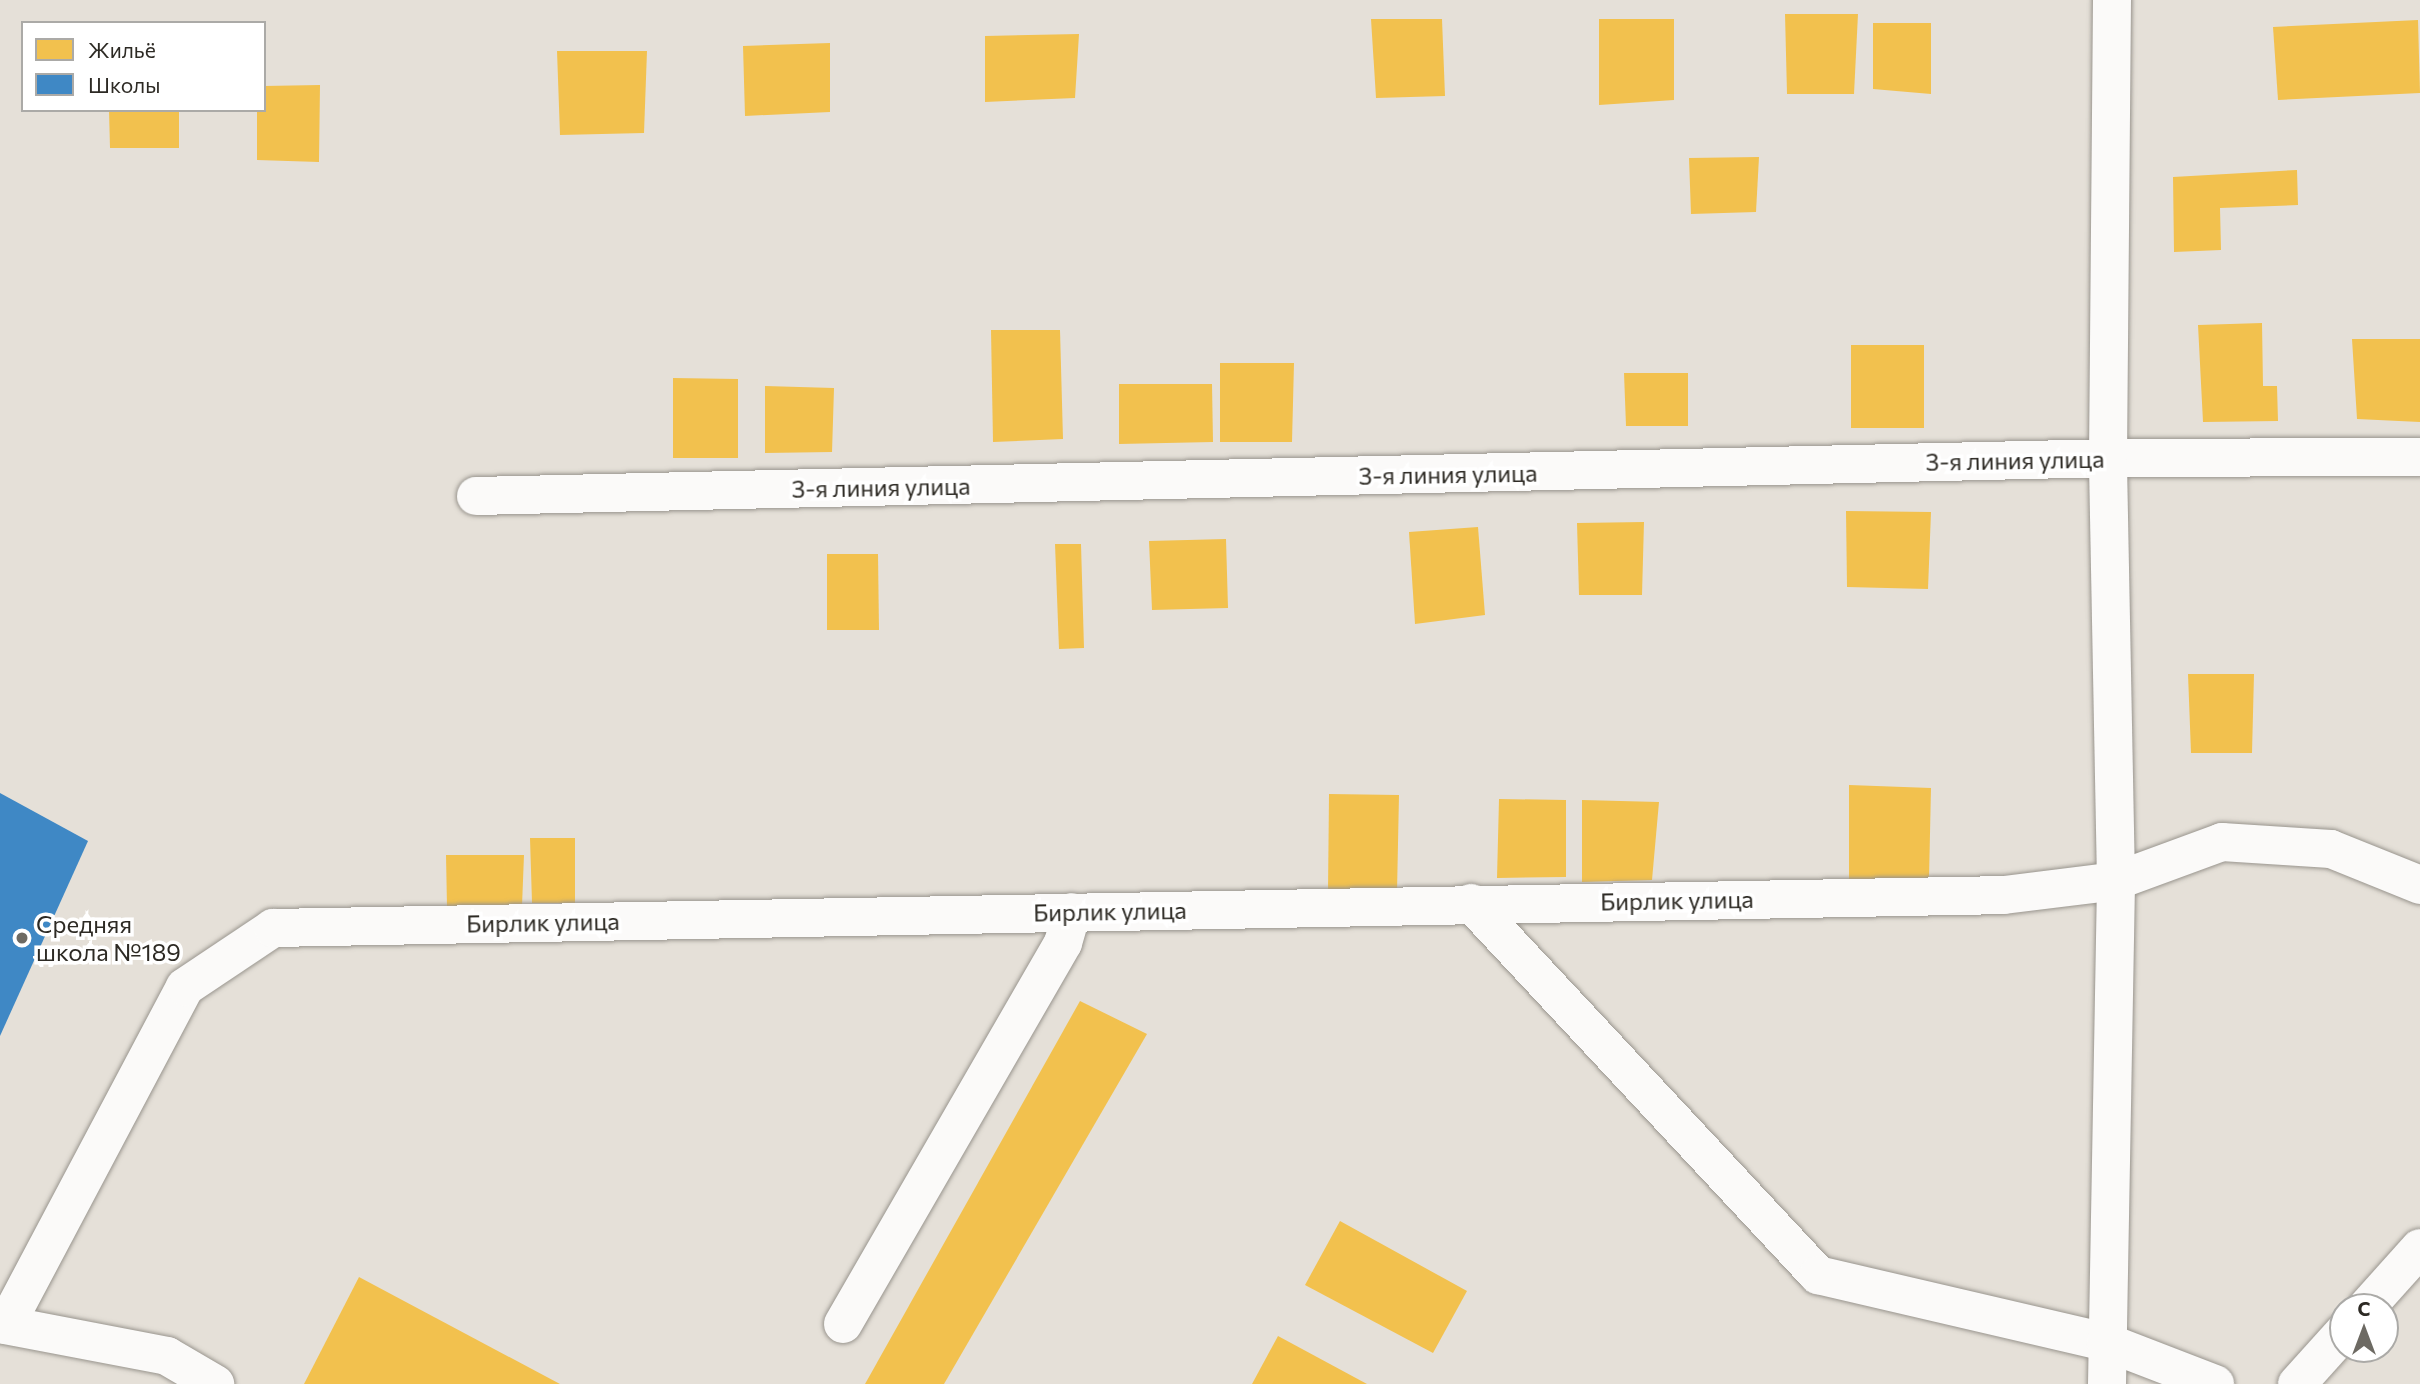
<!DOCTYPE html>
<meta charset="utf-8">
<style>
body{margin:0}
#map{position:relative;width:2420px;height:1384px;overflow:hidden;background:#e5e0d8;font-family:Commissioner,sans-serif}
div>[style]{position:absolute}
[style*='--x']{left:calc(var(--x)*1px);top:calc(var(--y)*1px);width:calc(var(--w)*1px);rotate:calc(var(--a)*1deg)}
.homes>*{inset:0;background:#f2c14e}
.schools>*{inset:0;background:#3f88c5}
.roads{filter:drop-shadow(0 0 2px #99958e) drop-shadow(0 0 2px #99958e)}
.minor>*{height:38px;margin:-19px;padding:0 19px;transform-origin:19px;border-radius:19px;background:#fbfaf9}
.dots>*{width:19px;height:19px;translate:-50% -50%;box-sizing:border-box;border:4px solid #fff;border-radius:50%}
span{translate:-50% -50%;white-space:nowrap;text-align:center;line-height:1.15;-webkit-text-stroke:7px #fff;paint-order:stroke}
.street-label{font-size:24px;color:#2d2a24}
.poi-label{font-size:24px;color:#2d2a24}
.left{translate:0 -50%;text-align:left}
.legend{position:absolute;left:21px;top:21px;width:245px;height:91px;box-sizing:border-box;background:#fff;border:2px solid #abaaa7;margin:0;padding:9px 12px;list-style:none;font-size:21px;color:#2d2a24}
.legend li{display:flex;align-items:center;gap:14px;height:35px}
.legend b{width:35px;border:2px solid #abaaa7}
.north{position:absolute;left:2329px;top:1293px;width:70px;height:70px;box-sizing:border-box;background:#fff;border:2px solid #abaaa7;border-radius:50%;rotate:0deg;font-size:19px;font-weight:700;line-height:28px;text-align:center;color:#2d2a24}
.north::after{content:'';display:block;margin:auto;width:24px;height:32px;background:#6d6a63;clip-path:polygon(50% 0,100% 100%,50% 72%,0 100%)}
</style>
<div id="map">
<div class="homes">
<i style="clip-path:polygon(1785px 14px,1858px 14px,1854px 94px,1787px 94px)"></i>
<i style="clip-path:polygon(1371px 19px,1442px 19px,1445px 96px,1376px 98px)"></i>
<i style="clip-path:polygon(1599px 19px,1674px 19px,1674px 100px,1599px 105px)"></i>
<i style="clip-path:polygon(2418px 20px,2420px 93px,2278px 100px,2273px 27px)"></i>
<i style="clip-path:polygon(1873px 23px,1931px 23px,1931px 94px,1873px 89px)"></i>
<i style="clip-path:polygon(1079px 34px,1075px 98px,985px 102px,985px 36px)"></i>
<i style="clip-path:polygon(830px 43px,830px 112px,745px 116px,743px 46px)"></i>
<i style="clip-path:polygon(557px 51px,647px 51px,644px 133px,560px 135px)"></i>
<i style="clip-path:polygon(320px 85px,319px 162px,257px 160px,257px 110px,264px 110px,264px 86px)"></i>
<i style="clip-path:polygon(109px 110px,179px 110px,179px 148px,110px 148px)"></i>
<i style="clip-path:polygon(1759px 157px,1756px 212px,1691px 214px,1689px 158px)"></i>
<i style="clip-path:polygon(2297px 170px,2298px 205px,2220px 208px,2221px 250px,2174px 252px,2173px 177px)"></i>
<i style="clip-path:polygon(2262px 323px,2263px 386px,2277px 386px,2278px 421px,2203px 422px,2198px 325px)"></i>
<i style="clip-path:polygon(991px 330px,1060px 330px,1063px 439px,993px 442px)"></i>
<i style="clip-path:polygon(2352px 339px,2420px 339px,2420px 422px,2357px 419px)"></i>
<i style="clip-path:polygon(1851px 345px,1924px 345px,1924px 428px,1851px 428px)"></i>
<i style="clip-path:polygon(1220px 363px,1294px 363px,1292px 442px,1220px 442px)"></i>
<i style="clip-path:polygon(1624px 373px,1688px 373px,1688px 426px,1626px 426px)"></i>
<i style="clip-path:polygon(673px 378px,738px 379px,738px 458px,673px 458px)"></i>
<i style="clip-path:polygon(1119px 384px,1212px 384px,1213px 442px,1119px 444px)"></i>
<i style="clip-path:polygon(765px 386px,834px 388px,832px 452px,765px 453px)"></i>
<i style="clip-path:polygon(1846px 511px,1931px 512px,1928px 589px,1847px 587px)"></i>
<i style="clip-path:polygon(1644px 522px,1642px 595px,1579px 595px,1577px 523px)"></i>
<i style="clip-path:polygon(1478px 527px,1485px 615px,1415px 624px,1409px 532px)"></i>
<i style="clip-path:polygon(1226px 539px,1228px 608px,1152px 610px,1149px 541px)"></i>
<i style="clip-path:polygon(1055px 544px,1081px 544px,1084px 648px,1059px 649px)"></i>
<i style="clip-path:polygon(827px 554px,878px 554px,879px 630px,827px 630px)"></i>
<i style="clip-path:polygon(2188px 674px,2254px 674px,2252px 753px,2191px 753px)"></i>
<i style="clip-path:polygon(1849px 785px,1931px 788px,1929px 879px,1849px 879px)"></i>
<i style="clip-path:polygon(1329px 794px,1399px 795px,1397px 892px,1328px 891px)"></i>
<i style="clip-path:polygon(1499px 799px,1566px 800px,1566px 877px,1497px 878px)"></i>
<i style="clip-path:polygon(1582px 800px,1659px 802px,1652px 880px,1582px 882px)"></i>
<i style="clip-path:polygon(530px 838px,575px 838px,575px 903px,532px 903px)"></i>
<i style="clip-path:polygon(446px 855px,524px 855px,522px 906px,447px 907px)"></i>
<i style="clip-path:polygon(1080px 1001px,1147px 1034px,944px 1384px,865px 1384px)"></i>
<i style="clip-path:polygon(1340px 1221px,1467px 1291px,1433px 1353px,1305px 1285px)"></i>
<i style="clip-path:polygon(359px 1277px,560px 1384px,304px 1384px)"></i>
<i style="clip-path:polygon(1278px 1336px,1367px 1384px,1252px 1384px)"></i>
</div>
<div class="schools">
<i style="clip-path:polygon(0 793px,88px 841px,0 1036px)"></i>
</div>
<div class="roads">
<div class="minor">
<i style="--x:476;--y:496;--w:1632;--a:-1.33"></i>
<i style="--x:2108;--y:458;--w:312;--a:-0.2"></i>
<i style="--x:1471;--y:903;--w:509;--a:46.99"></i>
<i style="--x:1818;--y:1275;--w:296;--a:13.1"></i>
<i style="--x:2106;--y:1342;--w:117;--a:21.1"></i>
<i style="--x:2367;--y:1307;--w:79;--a:-48.1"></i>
<i style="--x:0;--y:1324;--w:170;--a:10.8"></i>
<i style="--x:167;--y:1356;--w:56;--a:30.3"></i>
<i style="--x:843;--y:1324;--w:440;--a:-60"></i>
<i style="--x:1063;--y:943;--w:32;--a:-74"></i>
<i style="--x:6;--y:1325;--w:382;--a:-62.1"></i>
<i style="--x:185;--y:987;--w:106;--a:-33.8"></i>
<i style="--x:273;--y:928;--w:1731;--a:-1.09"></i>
<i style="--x:2004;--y:895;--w:113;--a:-7.1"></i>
<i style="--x:2116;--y:881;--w:113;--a:-20.2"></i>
<i style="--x:2222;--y:842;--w:109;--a:3.7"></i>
<i style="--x:2331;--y:849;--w:96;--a:22"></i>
<i style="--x:2107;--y:1384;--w:503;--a:-88.97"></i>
<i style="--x:2116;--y:881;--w:423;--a:-91.1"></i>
<i style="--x:2108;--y:458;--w:458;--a:-89.5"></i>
<i style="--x:2297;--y:1384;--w:69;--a:-48"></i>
</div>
</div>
<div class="dots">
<i style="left:22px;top:938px;background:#6d6a63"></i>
</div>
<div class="street-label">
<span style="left:2015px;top:460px;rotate:-1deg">3-я линия улица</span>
<span style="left:1448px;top:474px;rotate:-1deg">3-я линия улица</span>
<span style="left:881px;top:487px;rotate:-1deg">3-я линия улица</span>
<span style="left:1677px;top:900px;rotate:-1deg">Бирлик улица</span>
<span style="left:1110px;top:911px;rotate:-1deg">Бирлик улица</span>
<span style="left:543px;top:922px;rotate:-1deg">Бирлик улица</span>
</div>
<div class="poi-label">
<span class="left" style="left:36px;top:938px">Средняя<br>школа №189</span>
</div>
<ul class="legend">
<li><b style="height:19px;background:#f2c14e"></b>Жильё</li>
<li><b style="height:19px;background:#3f88c5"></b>Школы</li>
</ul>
<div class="north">С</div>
</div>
